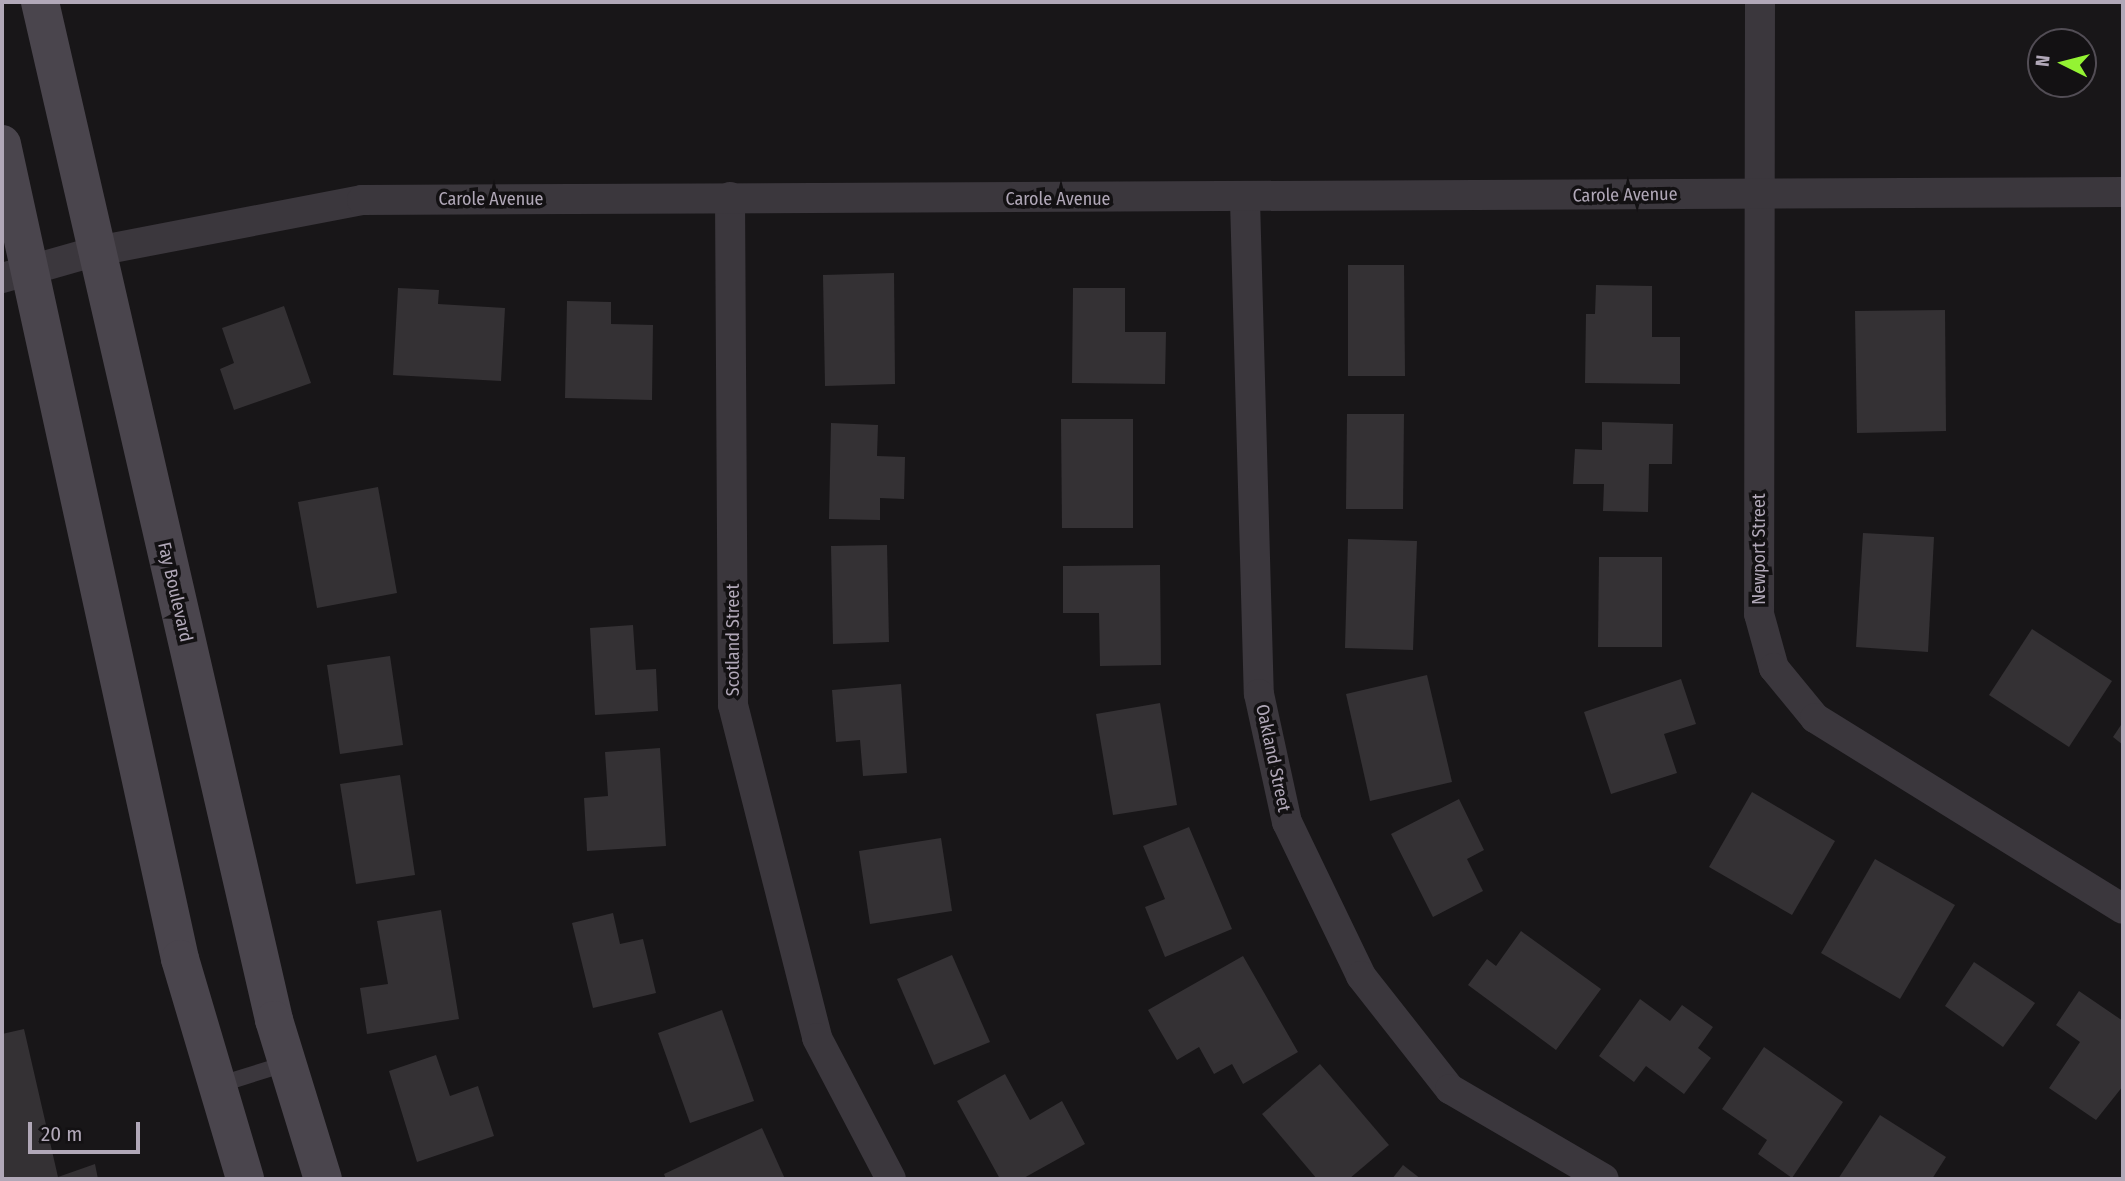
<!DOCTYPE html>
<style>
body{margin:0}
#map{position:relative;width:2125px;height:1181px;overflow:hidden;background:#181618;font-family:"Fira Sans Condensed",sans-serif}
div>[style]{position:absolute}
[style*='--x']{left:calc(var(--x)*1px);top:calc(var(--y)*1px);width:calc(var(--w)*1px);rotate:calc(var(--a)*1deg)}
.building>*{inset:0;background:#343134}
.lane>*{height:16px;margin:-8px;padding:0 8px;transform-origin:8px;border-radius:8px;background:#3b373d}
.street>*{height:30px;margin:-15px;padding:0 15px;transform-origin:15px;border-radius:15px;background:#3b373d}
.secondary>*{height:38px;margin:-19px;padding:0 19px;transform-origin:19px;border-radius:19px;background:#4a454d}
span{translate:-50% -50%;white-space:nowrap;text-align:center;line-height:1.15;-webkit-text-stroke:7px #131113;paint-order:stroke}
.street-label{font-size:18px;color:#b1a8b8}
.frame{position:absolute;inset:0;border:4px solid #b1a8b8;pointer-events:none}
.north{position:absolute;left:2027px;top:28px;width:70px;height:70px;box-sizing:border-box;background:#131113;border:2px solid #524d55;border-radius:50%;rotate:276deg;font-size:19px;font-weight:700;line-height:28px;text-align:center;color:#b1a8b8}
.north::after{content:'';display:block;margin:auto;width:24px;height:32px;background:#94f333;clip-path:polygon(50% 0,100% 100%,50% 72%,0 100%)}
.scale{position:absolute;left:28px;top:1122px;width:112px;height:32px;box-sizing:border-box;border:4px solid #b1a8b8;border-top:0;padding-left:9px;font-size:21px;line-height:24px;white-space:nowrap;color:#b1a8b8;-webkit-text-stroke:5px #131113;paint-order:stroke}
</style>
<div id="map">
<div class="building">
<i style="clip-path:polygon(1348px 265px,1404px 265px,1405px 376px,1348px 376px)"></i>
<i style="clip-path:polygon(894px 273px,895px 384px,825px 386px,823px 275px)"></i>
<i style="clip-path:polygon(1596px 285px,1652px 286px,1652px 337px,1680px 337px,1680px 384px,1585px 383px,1586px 314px,1595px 314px)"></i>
<i style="clip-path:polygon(398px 288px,439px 290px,438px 304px,505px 308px,501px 381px,393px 375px)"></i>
<i style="clip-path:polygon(1073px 288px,1125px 288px,1125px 332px,1166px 332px,1165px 384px,1072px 383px)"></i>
<i style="clip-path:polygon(567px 301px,611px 302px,611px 324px,653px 325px,652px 400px,565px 398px)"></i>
<i style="clip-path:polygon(284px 306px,311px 383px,234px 410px,220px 369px,234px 363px,222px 328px)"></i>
<i style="clip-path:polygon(1945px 310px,1946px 431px,1857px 433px,1855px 311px)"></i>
<i style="clip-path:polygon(1347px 414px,1404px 414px,1403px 509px,1346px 509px)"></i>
<i style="clip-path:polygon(1061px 419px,1133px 419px,1133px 528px,1062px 528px)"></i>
<i style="clip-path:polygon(1602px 422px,1673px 424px,1672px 464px,1649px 464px,1648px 512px,1603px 511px,1604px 484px,1573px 484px,1575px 449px,1602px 450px)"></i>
<i style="clip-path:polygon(831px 423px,878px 425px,877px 456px,905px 457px,904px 499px,880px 498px,880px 520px,829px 519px)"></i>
<i style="clip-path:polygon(378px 487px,397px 593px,317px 608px,298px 502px)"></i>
<i style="clip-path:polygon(1863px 533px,1934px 537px,1928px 652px,1856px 647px)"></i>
<i style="clip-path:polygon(1348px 539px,1417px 541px,1413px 650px,1345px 648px)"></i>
<i style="clip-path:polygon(887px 545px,889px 642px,833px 644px,831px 546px)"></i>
<i style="clip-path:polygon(1599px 557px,1662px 557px,1662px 647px,1598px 647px)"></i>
<i style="clip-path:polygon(1160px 565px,1161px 665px,1100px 666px,1099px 613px,1063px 613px,1063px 566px)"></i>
<i style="clip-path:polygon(633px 625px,636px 670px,656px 669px,658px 711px,595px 715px,590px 628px)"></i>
<i style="clip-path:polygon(2032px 629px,2112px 681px,2069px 747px,1989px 695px)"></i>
<i style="clip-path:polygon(390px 656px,403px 745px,340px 754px,327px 665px)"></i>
<i style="clip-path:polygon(1427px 675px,1452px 782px,1370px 801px,1346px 694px)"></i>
<i style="clip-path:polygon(1681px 679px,1696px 724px,1664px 734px,1677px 773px,1611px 794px,1584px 712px)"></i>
<i style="clip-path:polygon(901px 684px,907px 773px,863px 776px,860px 740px,836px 742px,832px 690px)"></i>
<i style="clip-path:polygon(1160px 703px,1177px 805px,1113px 815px,1096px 714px)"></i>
<i style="clip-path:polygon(2123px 722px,2123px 745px,2113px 737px)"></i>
<i style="clip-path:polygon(660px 748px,666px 846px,587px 851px,584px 798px,608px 796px,605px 752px)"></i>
<i style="clip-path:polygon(400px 775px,415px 875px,356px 884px,340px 784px)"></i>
<i style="clip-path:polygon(1752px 792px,1835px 841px,1792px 915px,1709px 867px)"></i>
<i style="clip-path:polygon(1459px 799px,1484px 850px,1467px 859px,1483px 891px,1433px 917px,1391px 834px)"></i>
<i style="clip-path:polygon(1189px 827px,1232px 929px,1165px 957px,1145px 907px,1165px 899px,1143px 846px)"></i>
<i style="clip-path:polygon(941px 838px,952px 911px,870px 924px,859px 851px)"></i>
<i style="clip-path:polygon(1875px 859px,1955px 905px,1900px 999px,1821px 953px)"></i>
<i style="clip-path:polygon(441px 910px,459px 1019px,367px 1034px,360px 988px,388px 984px,377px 921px)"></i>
<i style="clip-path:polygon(613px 913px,620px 944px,643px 939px,656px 993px,593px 1008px,572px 923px)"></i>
<i style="clip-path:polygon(1521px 931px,1601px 989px,1556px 1050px,1468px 985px,1487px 959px,1496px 966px)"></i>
<i style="clip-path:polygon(952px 955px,990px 1042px,934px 1065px,897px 979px)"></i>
<i style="clip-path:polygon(1243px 956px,1298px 1052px,1243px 1084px,1232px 1064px,1214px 1074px,1199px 1047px,1177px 1060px,1148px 1010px)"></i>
<i style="clip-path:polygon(1974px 962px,2035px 1003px,2003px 1047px,1945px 1006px)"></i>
<i style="clip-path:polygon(2079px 991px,2123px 1021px,2123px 1086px,2096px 1120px,2049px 1088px,2080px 1042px,2056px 1025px)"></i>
<i style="clip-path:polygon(1640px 999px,1670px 1021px,1682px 1005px,1713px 1027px,1698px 1048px,1711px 1058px,1684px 1094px,1646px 1066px,1634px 1082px,1599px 1056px)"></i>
<i style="clip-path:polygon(722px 1010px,754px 1101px,690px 1123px,658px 1033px)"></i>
<i style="clip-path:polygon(24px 1029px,58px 1177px,95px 1164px,98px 1179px,2px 1179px,2px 1034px)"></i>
<i style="clip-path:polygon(1764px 1047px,1843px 1102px,1792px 1178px,1758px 1154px,1767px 1140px,1722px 1109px)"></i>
<i style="clip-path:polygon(436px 1055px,450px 1096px,478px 1086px,494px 1136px,417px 1162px,389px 1071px)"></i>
<i style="clip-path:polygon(1320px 1064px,1389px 1145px,1349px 1179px,1317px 1179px,1262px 1114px)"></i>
<i style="clip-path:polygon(1005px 1074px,1030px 1120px,1062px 1101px,1085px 1144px,1022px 1179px,1000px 1179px,957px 1101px)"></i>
<i style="clip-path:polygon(1880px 1115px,1946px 1157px,1932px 1179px,1838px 1179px)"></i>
<i style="clip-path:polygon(762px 1128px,785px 1179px,666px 1179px,664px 1174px)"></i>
<i style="clip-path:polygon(1403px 1165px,1421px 1179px,1392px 1179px)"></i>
</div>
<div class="lane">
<i style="--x:218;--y:1085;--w:70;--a:-17.4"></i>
</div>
<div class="street">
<i style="--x:1760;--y:2;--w:612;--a:90.09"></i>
<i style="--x:1759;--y:614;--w:56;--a:74.5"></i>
<i style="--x:1774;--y:668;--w:65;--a:50.6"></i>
<i style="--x:1815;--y:718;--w:362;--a:31.8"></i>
<i style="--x:730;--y:197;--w:508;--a:89.66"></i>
<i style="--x:733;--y:705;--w:343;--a:75.8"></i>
<i style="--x:817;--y:1038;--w:159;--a:62.3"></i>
<i style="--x:1245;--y:200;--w:494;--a:88.4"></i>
<i style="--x:1259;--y:694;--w:131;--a:77.7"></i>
<i style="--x:1287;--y:822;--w:171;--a:64.3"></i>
<i style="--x:1361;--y:976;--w:144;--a:51.8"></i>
<i style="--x:1450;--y:1089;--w:178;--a:30.3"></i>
<i style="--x:2;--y:278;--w:99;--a:-15.9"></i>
<i style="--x:97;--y:251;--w:270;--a:-10.9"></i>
<i style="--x:362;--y:200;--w:1761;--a:-0.26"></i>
</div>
<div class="secondary">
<i style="--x:40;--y:2;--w:1045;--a:77.05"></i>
<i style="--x:274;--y:1020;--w:166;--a:72.9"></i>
<i style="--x:2;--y:144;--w:834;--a:77.68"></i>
<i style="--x:180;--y:959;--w:229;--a:73.5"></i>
</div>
<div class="street-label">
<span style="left:1625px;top:195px;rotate:-1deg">Carole Avenue</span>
<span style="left:491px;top:199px">Carole Avenue</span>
<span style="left:1058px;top:199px">Carole Avenue</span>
<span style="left:1759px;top:549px;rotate:-90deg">Newport Street</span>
<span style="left:175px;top:592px;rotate:77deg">Fay Boulevard</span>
<span style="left:733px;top:640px;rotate:-90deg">Scotland Street</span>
<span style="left:1273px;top:758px;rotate:78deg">Oakland Street</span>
</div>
<div class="frame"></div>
<div class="north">N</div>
<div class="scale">20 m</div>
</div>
